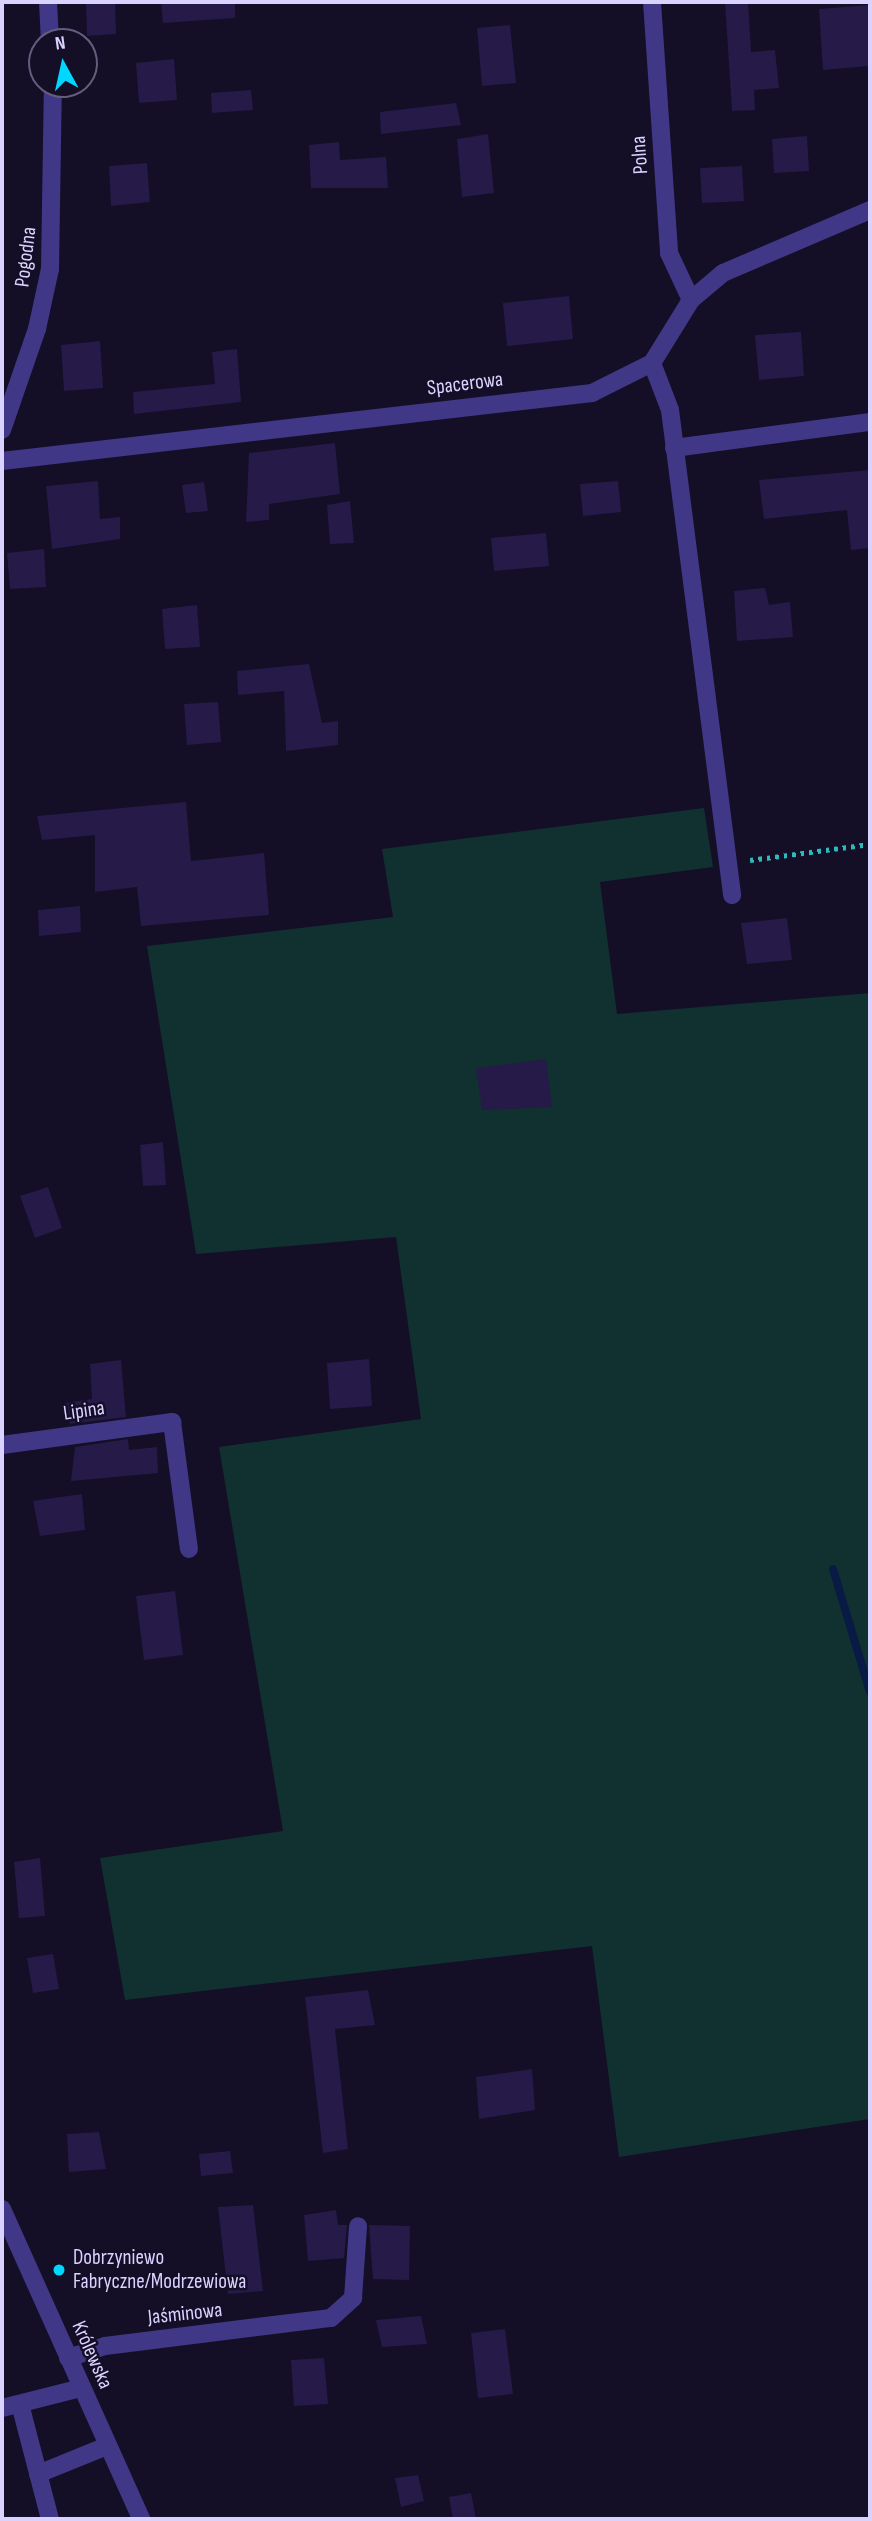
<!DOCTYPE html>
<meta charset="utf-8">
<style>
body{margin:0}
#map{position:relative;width:872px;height:2521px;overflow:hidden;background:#140e26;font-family:"Sofia Sans Condensed",sans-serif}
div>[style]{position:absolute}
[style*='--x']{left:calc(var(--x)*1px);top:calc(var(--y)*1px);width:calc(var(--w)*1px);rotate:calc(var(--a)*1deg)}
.green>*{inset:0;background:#113030}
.stream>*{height:8px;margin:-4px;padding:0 4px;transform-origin:4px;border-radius:4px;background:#091b45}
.building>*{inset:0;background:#261a48}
.path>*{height:4.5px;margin-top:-2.25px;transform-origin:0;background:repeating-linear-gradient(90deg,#2cbbba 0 3.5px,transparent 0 8.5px)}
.minor>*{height:18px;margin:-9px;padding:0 9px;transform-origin:9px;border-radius:9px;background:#403886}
.dots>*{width:19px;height:19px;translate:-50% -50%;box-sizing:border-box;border:4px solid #140e26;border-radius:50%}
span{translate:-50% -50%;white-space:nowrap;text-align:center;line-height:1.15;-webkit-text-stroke:5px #140e26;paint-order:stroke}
.street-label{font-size:21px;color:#dbd3ff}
.poi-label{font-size:21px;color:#dbd3ff}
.left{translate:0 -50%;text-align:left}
.frame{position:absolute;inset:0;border:4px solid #dbd3ff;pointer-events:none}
.north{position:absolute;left:28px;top:28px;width:70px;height:70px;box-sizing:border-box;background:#140e26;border:2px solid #645d7d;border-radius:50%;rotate:352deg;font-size:19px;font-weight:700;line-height:28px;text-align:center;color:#dbd3ff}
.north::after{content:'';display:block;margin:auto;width:24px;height:32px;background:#00d7fe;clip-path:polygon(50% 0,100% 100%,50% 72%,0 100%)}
</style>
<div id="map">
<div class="green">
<i style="clip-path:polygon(704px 808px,713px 867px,600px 882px,617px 1014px,870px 993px,870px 2119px,619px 2157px,592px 1946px,125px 2000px,100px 1858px,283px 1831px,219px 1447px,421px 1419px,396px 1237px,196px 1254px,147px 946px,393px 917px,382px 849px)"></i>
</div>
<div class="stream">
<i style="--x:833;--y:1569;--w:128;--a:73.3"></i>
</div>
<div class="building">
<i style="clip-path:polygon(115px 2px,116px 34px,87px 36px,86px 3px)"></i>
<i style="clip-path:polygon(161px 2px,235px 2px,235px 18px,163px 23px)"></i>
<i style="clip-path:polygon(725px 2px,748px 2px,751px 52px,775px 50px,779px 88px,754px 90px,755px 110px,732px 111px)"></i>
<i style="clip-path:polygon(870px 5px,870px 66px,823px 70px,819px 9px)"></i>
<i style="clip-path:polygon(510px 25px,516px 83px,482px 86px,477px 28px)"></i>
<i style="clip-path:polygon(174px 59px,177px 100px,139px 103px,136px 63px)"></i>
<i style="clip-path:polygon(251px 90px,253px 110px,212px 113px,211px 93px)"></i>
<i style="clip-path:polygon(456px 103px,461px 125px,381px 134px,380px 112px)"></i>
<i style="clip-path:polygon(488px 134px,494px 193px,462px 197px,457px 139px)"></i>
<i style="clip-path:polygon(807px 136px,809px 171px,774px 173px,772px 139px)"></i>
<i style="clip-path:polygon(339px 142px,340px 160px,386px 157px,388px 188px,311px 188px,309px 145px)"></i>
<i style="clip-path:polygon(147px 163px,150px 202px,111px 206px,109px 166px)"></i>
<i style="clip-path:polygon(742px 166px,744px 201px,702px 203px,700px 168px)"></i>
<i style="clip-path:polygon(569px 296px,573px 339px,507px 346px,503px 303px)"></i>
<i style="clip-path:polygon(801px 332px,804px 376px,759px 380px,755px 335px)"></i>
<i style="clip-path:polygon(100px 341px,103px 388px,64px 391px,61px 345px)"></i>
<i style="clip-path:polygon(237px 349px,241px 402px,134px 414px,133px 392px,215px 384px,212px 352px)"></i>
<i style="clip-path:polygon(335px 443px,340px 494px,269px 504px,269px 520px,246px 522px,249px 453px)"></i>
<i style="clip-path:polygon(870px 470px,870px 548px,851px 550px,847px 510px,764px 519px,759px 480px)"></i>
<i style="clip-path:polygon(98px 481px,100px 519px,120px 517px,120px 539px,52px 549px,46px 486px)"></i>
<i style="clip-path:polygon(618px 481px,621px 512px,583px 516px,580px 484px)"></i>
<i style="clip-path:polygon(204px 482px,208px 511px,186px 513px,182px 485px)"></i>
<i style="clip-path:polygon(350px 501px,354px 543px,330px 544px,327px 505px)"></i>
<i style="clip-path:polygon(546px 533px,549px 566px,494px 571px,491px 538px)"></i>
<i style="clip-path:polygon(44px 549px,46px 587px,10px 589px,7px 553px)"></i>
<i style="clip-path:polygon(765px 588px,769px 605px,790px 602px,793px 637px,737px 641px,734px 591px)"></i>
<i style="clip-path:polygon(197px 605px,200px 647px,165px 649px,162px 609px)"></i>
<i style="clip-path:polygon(309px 664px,322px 723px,338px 721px,338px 745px,286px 751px,284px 691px,238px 695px,237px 671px)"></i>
<i style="clip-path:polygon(218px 702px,221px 742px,187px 745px,184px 704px)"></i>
<i style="clip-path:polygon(186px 802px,191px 861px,264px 853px,269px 915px,141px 926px,137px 887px,95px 892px,95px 835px,42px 840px,37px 816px)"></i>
<i style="clip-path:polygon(80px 906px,81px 932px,39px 936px,38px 910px)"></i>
<i style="clip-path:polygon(787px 918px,792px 960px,747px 964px,741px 923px)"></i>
<i style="clip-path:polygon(546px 1059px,552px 1107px,482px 1110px,476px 1068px)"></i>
<i style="clip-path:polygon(163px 1142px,166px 1185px,143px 1186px,140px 1145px)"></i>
<i style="clip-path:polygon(48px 1187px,62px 1228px,35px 1238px,20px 1196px)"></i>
<i style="clip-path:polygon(369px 1359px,372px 1406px,330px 1409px,327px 1363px)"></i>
<i style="clip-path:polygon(121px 1360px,126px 1417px,70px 1424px,65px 1403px,92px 1399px,90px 1364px)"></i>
<i style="clip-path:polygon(128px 1439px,129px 1450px,157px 1447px,158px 1473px,71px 1481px,75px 1447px)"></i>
<i style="clip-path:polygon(82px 1494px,85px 1530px,40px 1536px,33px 1501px)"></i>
<i style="clip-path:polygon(175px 1591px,183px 1655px,144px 1660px,136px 1596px)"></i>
<i style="clip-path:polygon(40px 1858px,45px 1916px,19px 1918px,14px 1862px)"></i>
<i style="clip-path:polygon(53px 1954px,59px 1989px,33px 1993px,27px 1958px)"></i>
<i style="clip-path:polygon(368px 1990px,375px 2025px,335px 2029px,348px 2149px,323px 2153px,305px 1997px)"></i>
<i style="clip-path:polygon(532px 2069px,535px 2110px,479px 2119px,476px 2077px)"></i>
<i style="clip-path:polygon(99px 2132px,106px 2169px,69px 2172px,67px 2134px)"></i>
<i style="clip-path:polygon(230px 2151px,233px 2173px,201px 2176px,199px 2154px)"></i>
<i style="clip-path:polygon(253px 2205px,263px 2291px,228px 2294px,218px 2207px)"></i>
<i style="clip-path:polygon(336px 2210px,338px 2225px,347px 2225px,344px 2258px,308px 2261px,304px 2215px)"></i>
<i style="clip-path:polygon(369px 2225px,410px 2226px,409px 2280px,373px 2279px)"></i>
<i style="clip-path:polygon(421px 2316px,427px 2344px,382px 2347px,376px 2320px)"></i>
<i style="clip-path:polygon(505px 2329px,513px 2394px,478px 2398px,471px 2333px)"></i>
<i style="clip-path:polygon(324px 2358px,328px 2404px,294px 2406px,291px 2360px)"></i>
<i style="clip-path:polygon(418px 2475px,424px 2501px,401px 2507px,395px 2478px)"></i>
<i style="clip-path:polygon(471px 2493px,476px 2519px,453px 2519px,449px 2497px)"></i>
</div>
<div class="path">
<i style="--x:750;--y:860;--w:121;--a:-7.6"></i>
</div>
<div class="minor">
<i style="--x:48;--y:2;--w:40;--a:87.1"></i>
<i style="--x:652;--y:2;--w:252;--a:86.1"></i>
<i style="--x:669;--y:253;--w:52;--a:64.9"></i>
<i style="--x:652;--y:363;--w:50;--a:69"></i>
<i style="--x:670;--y:410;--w:489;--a:82.7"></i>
<i style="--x:2;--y:430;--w:107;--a:-70.9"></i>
<i style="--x:37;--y:329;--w:61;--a:-77.8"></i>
<i style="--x:50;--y:269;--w:185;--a:-89.1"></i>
<i style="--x:674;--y:448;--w:198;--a:-7.6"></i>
<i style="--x:2;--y:461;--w:594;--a:-6.57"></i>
<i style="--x:592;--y:393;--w:67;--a:-26.6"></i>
<i style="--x:652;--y:363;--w:74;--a:-58.2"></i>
<i style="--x:691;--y:300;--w:42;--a:-40.2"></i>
<i style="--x:723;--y:273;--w:160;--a:-23.2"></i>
<i style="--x:2;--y:1445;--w:172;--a:-7.7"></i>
<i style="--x:172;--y:1422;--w:128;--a:82.4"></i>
<i style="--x:2;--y:2209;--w:340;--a:65.8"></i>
<i style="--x:68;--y:2358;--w:39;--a:-18"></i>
<i style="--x:105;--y:2346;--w:228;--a:-7.1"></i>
<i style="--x:331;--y:2318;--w:30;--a:-42"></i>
<i style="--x:353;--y:2298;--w:72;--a:-86"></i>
<i style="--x:20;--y:2404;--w:119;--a:75.4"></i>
<i style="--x:2;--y:2408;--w:81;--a:-14.2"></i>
<i style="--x:38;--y:2474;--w:74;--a:-22.1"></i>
</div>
<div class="dots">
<i style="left:59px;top:2270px;background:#00d7fe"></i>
</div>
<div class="street-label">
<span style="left:640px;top:155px;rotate:-94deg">Polna</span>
<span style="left:26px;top:257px;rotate:-83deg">Pogodna</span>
<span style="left:465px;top:384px;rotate:-7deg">Spacerowa</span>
<span style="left:84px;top:1411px;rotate:-8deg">Lipina</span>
<span style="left:185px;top:2314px;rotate:-6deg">Jaśminowa</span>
<span style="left:92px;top:2355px;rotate:66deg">Królewska</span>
</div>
<div class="poi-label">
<span class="left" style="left:73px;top:2270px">Dobrzyniewo<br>Fabryczne/Modrzewiowa</span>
</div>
<div class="frame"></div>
<div class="north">N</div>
</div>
